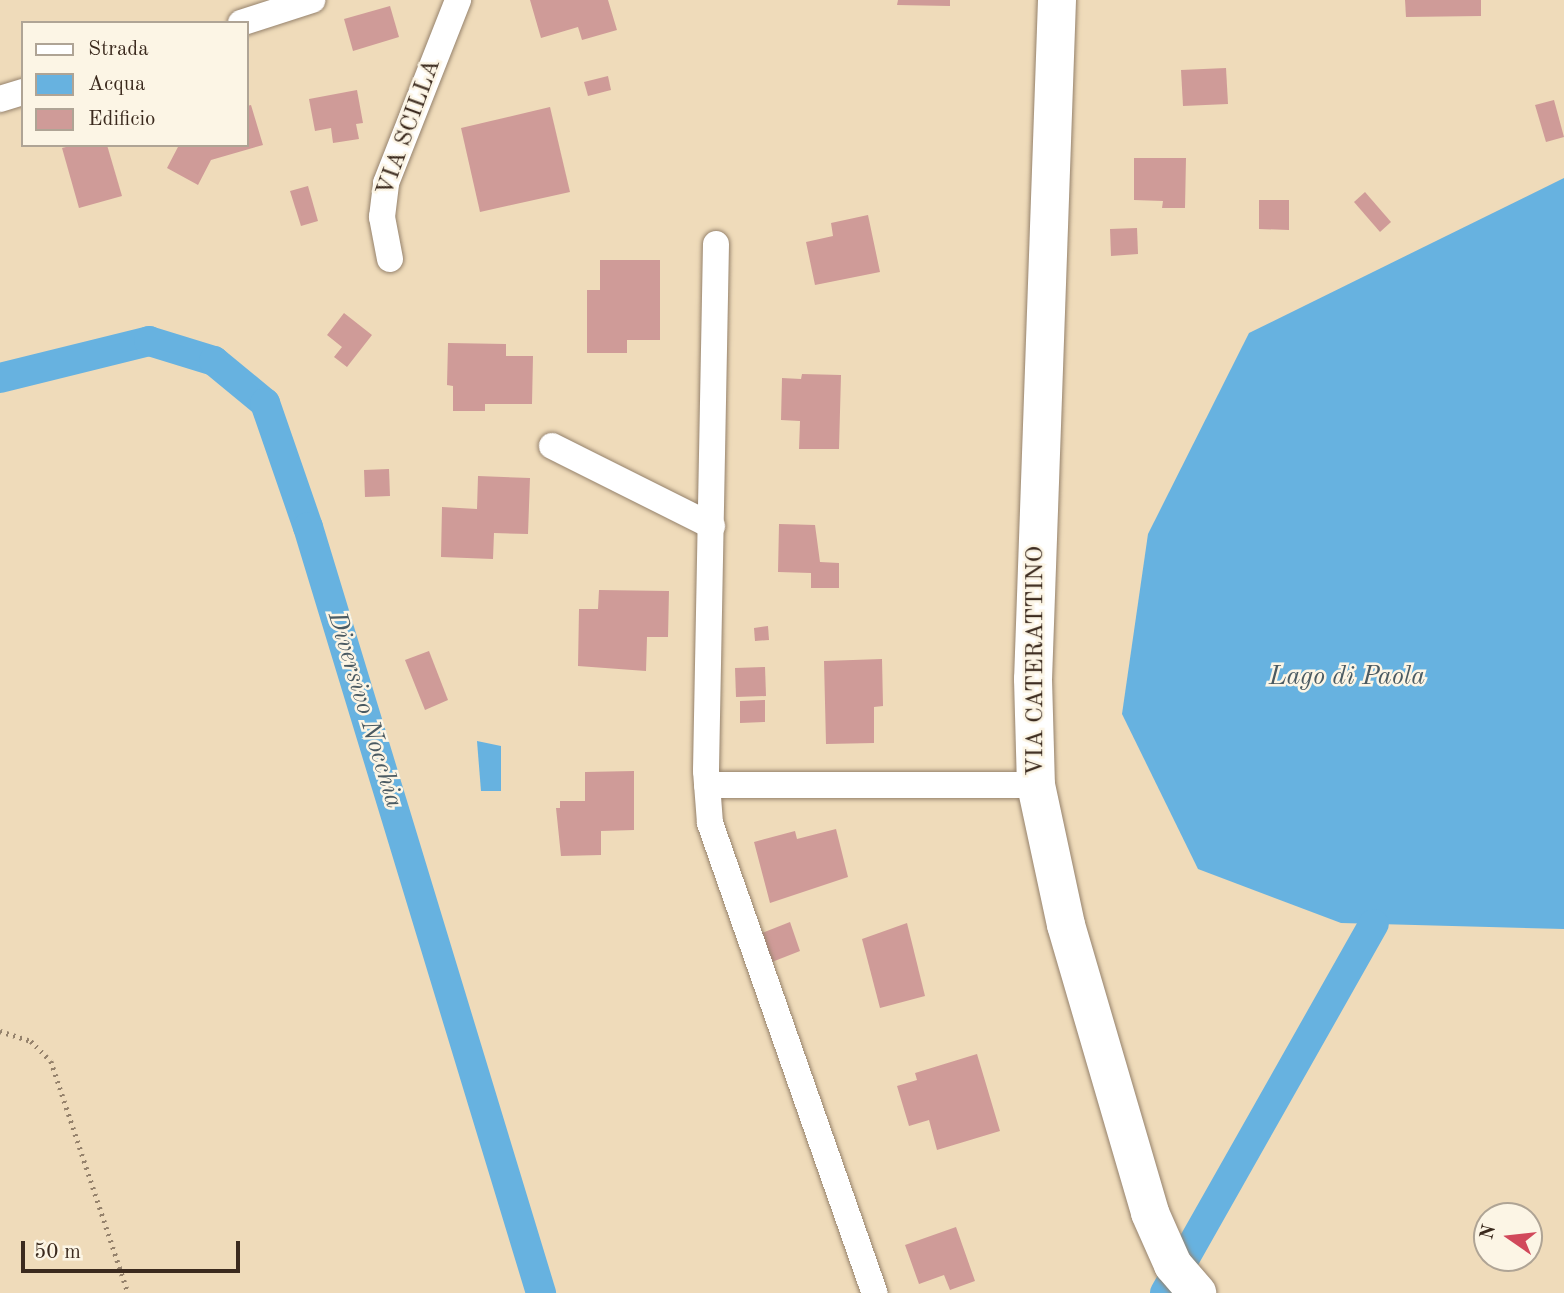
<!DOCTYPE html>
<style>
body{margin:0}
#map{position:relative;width:1564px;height:1293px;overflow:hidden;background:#efdbba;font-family:"Old Standard TT",serif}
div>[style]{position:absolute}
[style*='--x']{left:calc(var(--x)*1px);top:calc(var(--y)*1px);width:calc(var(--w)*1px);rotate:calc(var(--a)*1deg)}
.water>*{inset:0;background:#67b2e0}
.canal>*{height:30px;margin:-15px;padding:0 15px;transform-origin:15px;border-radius:15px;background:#67b2e0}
.building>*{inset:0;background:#cf9b98}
.path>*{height:4.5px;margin-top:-2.25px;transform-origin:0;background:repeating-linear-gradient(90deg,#95826c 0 2px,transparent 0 7px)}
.roads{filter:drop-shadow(0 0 2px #95826c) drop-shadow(0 0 2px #95826c)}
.street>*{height:26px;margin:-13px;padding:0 13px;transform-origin:13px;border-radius:13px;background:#fff}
.secondary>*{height:38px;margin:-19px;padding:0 19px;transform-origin:19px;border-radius:19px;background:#fff}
span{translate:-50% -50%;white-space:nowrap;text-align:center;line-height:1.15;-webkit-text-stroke:5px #fcf5e5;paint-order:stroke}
.street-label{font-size:24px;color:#3b2a1e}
.water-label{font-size:26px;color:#4a5a62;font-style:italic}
.legend{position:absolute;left:21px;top:21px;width:228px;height:126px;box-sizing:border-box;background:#fcf5e5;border:2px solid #afa495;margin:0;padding:9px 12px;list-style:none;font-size:21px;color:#3b2a1e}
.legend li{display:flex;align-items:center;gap:14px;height:35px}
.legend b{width:35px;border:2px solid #afa495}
.north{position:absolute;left:1473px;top:1202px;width:70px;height:70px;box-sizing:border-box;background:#fcf5e5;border:2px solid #afa495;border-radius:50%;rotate:284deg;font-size:19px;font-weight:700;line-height:28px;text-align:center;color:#3b2a1e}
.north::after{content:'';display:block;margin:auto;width:24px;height:32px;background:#d1495b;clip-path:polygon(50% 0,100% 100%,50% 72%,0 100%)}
.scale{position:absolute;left:21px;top:1241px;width:219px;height:32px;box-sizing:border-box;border:4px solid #3b2a1e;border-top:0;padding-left:9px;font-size:21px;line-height:24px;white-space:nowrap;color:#3b2a1e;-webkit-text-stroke:5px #fcf5e5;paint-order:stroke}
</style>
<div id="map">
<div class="water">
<i style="clip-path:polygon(1564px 178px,1564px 929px,1341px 923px,1198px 869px,1122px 714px,1148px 534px,1249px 333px)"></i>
<i style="clip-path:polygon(477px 741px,501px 746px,501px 791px,481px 791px)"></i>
</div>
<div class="canal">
<i style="--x:0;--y:378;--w:154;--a:-13.9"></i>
<i style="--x:149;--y:341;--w:68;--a:17.1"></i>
<i style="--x:214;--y:361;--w:66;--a:39.5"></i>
<i style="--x:265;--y:403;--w:131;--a:70.9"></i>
<i style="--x:308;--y:527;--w:801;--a:73.08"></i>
<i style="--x:1165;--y:1293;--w:424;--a:-60.5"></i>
</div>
<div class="building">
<i style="clip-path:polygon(530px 0,608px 0,617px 30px,582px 40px,578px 27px,541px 38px)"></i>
<i style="clip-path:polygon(898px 0,950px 0,950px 6px,897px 5px)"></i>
<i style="clip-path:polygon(1405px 0,1481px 0,1481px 16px,1406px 17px)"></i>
<i style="clip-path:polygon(390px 6px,399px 37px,353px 51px,344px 19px)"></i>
<i style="clip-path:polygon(1226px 68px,1228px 104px,1183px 106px,1181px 70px)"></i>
<i style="clip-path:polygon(608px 76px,611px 90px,588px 96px,584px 82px)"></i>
<i style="clip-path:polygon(357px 90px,363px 123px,356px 124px,359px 139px,333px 143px,331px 128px,315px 131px,309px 99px)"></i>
<i style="clip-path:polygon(1554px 100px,1564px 137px,1546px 142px,1535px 105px)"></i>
<i style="clip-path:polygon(251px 105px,263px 145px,211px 160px,198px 185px,167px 168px,179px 145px,247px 145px,247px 106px)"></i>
<i style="clip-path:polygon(550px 107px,570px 192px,480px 212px,461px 128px)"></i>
<i style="clip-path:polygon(74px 145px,107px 145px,122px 196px,79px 208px,62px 148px)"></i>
<i style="clip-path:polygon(1134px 158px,1186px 158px,1185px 208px,1162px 208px,1163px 201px,1134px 200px)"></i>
<i style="clip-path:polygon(308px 186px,318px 221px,301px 226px,290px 191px)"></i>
<i style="clip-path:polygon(1365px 192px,1391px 222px,1380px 232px,1354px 202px)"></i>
<i style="clip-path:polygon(1259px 200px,1289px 200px,1289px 230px,1259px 229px)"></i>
<i style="clip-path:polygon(868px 215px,880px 272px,815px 285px,806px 242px,833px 236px,831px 223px)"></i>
<i style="clip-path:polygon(1137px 228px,1138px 254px,1111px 256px,1110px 229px)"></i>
<i style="clip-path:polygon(600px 260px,660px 260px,660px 340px,627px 340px,627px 353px,587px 353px,587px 290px,600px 290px)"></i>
<i style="clip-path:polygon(344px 313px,372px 335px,347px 367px,334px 357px,342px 347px,327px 335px)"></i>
<i style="clip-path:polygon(448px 343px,506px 344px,506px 356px,533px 356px,532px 404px,485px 404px,485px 411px,453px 411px,453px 386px,447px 385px)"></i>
<i style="clip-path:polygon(802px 374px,841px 375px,839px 449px,799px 449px,800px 421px,781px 420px,782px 378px,801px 379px)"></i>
<i style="clip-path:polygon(389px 469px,390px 496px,365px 497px,364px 470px)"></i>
<i style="clip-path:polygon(478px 476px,530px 478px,528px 534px,494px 533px,493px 559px,441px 557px,442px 507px,477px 509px)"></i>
<i style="clip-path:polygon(779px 524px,815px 525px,820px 562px,839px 563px,839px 588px,811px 588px,811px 573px,778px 572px)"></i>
<i style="clip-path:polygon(599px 590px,669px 591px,668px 637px,647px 637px,646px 671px,578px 666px,579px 609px,598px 609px)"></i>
<i style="clip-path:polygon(768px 626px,769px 640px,755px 641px,754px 628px)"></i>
<i style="clip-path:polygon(429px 651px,448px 700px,425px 710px,405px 660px)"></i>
<i style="clip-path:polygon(882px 659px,883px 706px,874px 707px,874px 743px,826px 744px,824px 661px)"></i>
<i style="clip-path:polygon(765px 667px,766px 696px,736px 697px,735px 668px)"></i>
<i style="clip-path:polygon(765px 700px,765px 722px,740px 723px,740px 701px)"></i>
<i style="clip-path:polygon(634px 771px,634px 830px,601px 831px,601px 855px,561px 856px,556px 808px,560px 808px,560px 801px,585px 801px,585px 772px)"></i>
<i style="clip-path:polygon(836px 829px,848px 877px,770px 903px,754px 842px,795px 831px,797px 839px)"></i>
<i style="clip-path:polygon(790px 922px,800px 951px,772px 962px,762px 933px)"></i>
<i style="clip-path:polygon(907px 923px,925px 996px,880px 1008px,862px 939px)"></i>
<i style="clip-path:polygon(977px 1054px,1000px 1131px,937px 1150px,929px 1120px,909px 1126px,897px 1086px,917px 1080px,915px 1073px)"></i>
<i style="clip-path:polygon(956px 1227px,975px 1281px,950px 1290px,944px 1275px,919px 1284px,905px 1245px)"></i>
</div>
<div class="path">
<i style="--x:0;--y:1031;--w:33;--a:18"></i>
<i style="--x:31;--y:1041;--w:28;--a:45"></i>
<i style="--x:51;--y:1061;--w:244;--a:71.6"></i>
</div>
<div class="roads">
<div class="street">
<i style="--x:241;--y:23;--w:75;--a:-17.9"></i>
<i style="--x:0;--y:99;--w:24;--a:-17"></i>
<i style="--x:716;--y:244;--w:527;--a:91.09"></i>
<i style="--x:706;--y:771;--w:52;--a:85.6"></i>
<i style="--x:710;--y:823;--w:498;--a:70.7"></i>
<i style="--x:390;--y:259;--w:43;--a:-100.8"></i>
<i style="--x:382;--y:217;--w:34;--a:-83"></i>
<i style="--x:386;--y:183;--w:197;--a:-68.5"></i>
<i style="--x:552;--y:446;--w:179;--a:26.6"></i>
<i style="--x:707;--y:785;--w:329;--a:0"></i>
</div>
<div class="secondary">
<i style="--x:1057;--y:0;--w:679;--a:92.02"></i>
<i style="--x:1033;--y:679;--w:106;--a:88.4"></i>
<i style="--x:1036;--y:785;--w:143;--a:77.9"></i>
<i style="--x:1066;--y:925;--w:300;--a:73.7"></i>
<i style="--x:1150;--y:1213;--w:57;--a:66.1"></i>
<i style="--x:1173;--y:1265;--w:37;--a:49"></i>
</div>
</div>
<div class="street-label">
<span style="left:410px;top:128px;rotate:-70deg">VIA SCILLA</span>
<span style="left:1037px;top:661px;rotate:-90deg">VIA CATERATTINO</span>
</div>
<div class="water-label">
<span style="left:1347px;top:678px">Lago di Paola</span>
<span style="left:364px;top:710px;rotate:73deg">Diversivo Nocchia</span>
</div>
<ul class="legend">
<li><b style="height:9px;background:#fff"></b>Strada</li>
<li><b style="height:19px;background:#67b2e0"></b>Acqua</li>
<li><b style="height:19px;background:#cf9b98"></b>Edificio</li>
</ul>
<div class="north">N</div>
<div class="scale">50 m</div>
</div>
